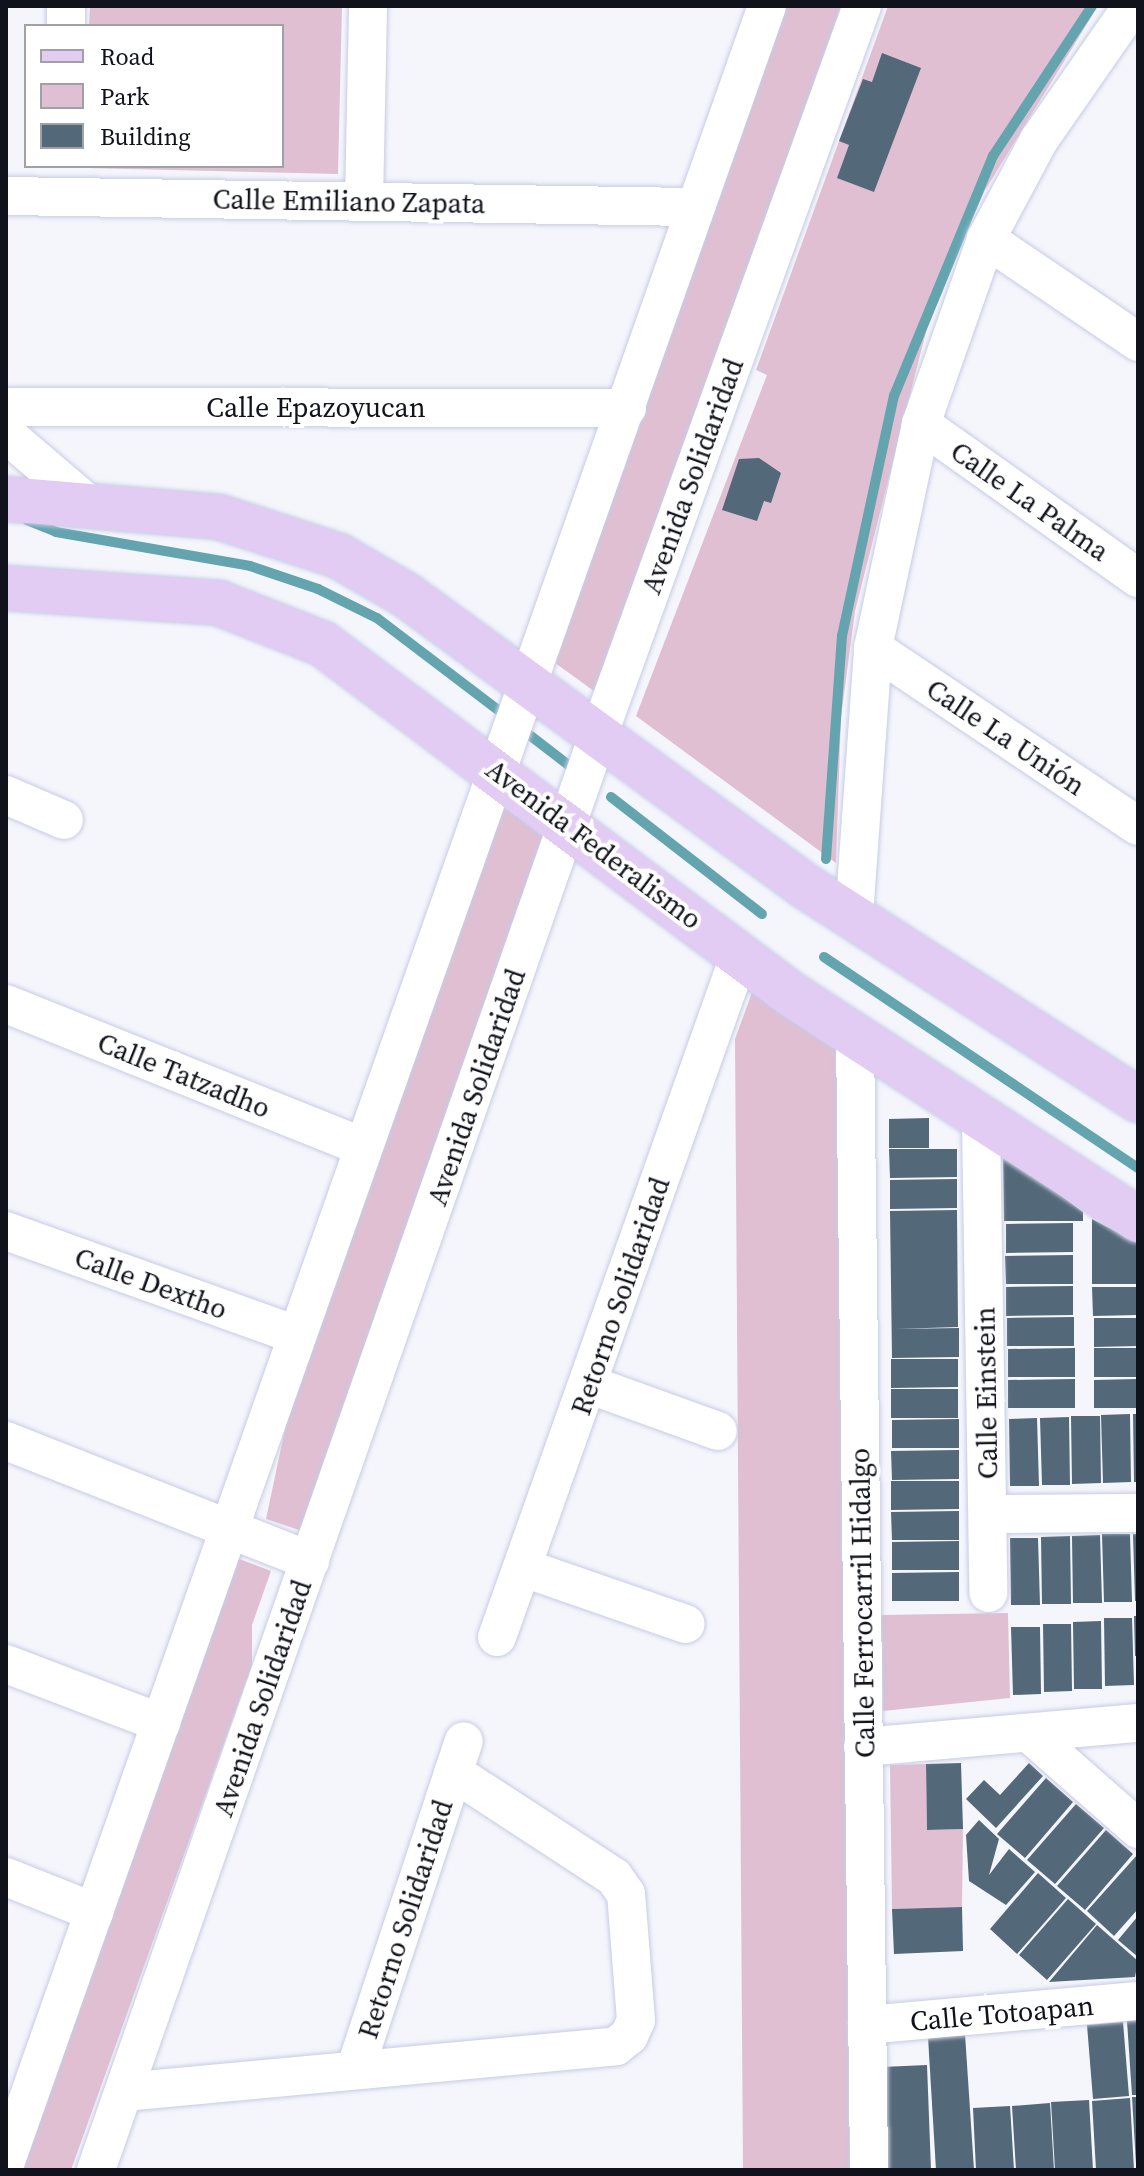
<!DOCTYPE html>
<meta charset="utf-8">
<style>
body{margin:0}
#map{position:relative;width:1144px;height:2176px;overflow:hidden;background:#f5f6fc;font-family:"Source Serif 4",serif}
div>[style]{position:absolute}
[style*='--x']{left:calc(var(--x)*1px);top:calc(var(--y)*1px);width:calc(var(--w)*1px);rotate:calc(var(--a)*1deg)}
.green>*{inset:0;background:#e0bfd2}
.stream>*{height:10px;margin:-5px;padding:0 5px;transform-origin:5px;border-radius:5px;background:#63a4af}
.building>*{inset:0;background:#536879}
.roads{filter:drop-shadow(0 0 2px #c6cbe5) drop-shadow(0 0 2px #c6cbe5)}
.minor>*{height:38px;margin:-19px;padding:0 19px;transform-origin:19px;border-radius:19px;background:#fff}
.major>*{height:44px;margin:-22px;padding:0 22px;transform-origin:22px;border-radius:22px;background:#e2ccf3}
span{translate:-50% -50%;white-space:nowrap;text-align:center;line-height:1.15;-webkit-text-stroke:8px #fff;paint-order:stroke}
.street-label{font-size:28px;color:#11131c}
.frame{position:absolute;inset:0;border:8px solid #11131c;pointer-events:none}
.legend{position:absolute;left:24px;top:24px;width:260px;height:144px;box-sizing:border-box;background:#fff;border:2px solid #a0a1a4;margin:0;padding:10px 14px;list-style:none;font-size:24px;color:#11131c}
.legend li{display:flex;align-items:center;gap:16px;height:40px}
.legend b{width:40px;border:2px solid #a0a1a4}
</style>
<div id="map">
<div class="green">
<i style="clip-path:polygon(90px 6px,342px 6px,338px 174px,86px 168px,282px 166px,282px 26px,89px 26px)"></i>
<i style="clip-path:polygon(784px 6px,841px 6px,598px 694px,551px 660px)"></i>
<i style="clip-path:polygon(888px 6px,1098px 6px,984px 192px,930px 316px,855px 611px,841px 717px,836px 863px,636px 716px,767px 375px,756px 370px)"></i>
<i style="clip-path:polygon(505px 792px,549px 828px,302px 1531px,266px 1519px,292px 1396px)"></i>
<i style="clip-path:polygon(754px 987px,840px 1045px,850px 2170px,743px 2170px,735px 1039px)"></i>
<i style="clip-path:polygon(234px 1557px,271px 1571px,252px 1625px,252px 1665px,71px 2170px,14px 2170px)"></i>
<i style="clip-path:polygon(1008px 1613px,1010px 1698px,883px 1711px,881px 1615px)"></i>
<i style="clip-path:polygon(926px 1764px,927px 1830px,963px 1829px,962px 1907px,892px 1909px,890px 1765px)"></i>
</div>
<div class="stream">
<i style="--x:27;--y:520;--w:31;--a:22"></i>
<i style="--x:56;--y:532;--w:197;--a:9.9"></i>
<i style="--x:250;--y:566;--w:72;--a:18.7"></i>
<i style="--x:318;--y:589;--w:66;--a:26.2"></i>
<i style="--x:377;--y:618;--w:152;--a:37.2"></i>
<i style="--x:523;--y:730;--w:61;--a:37.6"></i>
<i style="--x:611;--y:797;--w:191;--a:37.8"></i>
<i style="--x:826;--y:859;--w:224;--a:-85.9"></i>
<i style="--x:842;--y:636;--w:246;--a:-77.8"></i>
<i style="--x:894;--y:396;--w:260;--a:-67.6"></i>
<i style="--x:993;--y:156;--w:180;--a:-56.6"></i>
<i style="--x:824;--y:957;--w:378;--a:33.9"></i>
</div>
<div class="building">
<i style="clip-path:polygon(882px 53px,921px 68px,874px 192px,837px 178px,849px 145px,839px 141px,863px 79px,872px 82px)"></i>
<i style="clip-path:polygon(759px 458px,781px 473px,771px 503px,764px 501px,757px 521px,722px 510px,739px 459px)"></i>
<i style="clip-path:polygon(929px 1118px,929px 1148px,889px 1148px,889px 1119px)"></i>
<i style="clip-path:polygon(889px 1149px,957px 1149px,957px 1177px,890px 1178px)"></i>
<i style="clip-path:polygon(1003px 1153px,1083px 1212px,1083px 1221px,1004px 1221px)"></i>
<i style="clip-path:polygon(957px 1179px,957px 1208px,890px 1209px,890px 1180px)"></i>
<i style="clip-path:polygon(957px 1210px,958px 1327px,895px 1329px,959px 1328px,959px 1357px,892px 1358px,890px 1211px)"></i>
<i style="clip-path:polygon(1092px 1219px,1138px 1243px,1138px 1284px,1092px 1284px)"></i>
<i style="clip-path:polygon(1073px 1223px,1073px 1252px,1006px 1253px,1006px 1224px)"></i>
<i style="clip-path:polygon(1073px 1255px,1073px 1284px,1006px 1284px,1005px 1256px)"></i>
<i style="clip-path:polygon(1073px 1286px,1073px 1315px,1006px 1316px,1006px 1287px)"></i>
<i style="clip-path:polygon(1092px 1287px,1138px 1287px,1138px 1315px,1093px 1316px)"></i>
<i style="clip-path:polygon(1074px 1317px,1074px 1346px,1007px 1346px,1007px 1318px)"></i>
<i style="clip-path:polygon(1094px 1318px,1138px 1318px,1138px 1346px,1094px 1347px)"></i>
<i style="clip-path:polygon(1075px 1348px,1075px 1377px,1008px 1377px,1008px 1349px)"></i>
<i style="clip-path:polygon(1094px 1348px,1138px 1348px,1138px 1377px,1094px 1377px)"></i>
<i style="clip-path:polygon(891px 1359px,958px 1359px,958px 1387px,891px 1388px)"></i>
<i style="clip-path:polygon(1075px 1379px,1075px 1408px,1008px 1408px,1008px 1380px)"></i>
<i style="clip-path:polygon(1138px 1379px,1138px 1408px,1094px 1408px,1094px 1380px)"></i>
<i style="clip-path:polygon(891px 1389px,958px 1389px,958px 1418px,891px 1418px)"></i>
<i style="clip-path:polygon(1130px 1414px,1131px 1482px,1103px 1483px,1101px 1415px)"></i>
<i style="clip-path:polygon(1133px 1414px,1138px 1414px,1138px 1482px,1134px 1482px)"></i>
<i style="clip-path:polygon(1071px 1416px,1100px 1416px,1101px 1483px,1072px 1484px)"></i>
<i style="clip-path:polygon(1069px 1417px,1070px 1485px,1042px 1485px,1040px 1418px)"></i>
<i style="clip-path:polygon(1037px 1418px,1039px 1486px,1010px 1486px,1009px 1419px)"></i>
<i style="clip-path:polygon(959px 1419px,959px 1448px,892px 1448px,892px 1420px)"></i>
<i style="clip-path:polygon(959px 1450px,959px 1479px,892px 1480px,891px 1451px)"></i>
<i style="clip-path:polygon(891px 1481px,959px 1481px,959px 1509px,891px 1510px)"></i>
<i style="clip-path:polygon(959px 1511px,959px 1540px,892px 1540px,891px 1512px)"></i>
<i style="clip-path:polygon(1102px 1534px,1130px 1534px,1132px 1602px,1104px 1602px)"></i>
<i style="clip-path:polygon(1133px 1534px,1138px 1534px,1138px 1601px,1135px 1601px)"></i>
<i style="clip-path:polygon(1100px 1535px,1102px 1603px,1073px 1603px,1072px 1536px)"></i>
<i style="clip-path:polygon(1070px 1536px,1071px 1604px,1042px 1604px,1041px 1537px)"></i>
<i style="clip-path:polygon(1010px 1538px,1038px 1538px,1040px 1605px,1011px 1605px)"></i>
<i style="clip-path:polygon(959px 1541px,959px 1570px,892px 1570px,892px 1542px)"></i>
<i style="clip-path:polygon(959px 1572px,959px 1601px,892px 1601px,892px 1573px)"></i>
<i style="clip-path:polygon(1134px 1616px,1138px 1616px,1138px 1656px,1135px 1656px)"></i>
<i style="clip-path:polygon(1104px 1618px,1132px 1618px,1134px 1685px,1105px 1686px)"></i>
<i style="clip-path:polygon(1101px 1621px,1102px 1689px,1074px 1689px,1073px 1622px)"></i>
<i style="clip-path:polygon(1043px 1624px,1071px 1624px,1072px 1691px,1044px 1692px)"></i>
<i style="clip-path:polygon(1011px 1627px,1040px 1627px,1041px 1694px,1013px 1695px)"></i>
<i style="clip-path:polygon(961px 1763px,963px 1829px,927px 1830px,926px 1764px)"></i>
<i style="clip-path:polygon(1029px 1763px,1043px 1776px,996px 1828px,966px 1799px,984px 1780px,1000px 1795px)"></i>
<i style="clip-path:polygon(1046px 1778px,1073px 1802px,1025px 1858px,997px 1834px)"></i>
<i style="clip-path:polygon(1076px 1804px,1104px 1828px,1055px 1884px,1027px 1860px)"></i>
<i style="clip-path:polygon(979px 1820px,999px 1839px,989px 1875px,1009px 1849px,1035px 1872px,1006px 1905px,969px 1881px,966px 1835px)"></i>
<i style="clip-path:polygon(1106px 1830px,1133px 1854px,1085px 1910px,1057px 1886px)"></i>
<i style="clip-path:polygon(1138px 1854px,1138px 1909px,1114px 1936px,1087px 1911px)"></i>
<i style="clip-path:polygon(1038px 1873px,1066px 1898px,1017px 1954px,990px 1929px)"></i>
<i style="clip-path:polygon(1068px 1899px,1096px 1924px,1047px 1980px,1019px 1955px)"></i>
<i style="clip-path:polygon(962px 1907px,963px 1951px,894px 1954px,892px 1909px)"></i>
<i style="clip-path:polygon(1138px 1916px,1138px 1957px,1118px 1940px)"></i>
<i style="clip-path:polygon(1097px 1925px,1138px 1961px,1135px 1977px,1049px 1982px)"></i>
<i style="clip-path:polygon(1138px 2020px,1138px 2095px,1132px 2095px,1127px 2021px)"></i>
<i style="clip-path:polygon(1123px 2022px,1129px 2096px,1093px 2099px,1087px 2025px)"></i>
<i style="clip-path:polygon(965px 2034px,974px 2170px,936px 2170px,928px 2037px)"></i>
<i style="clip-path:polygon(927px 2065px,931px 2170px,886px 2170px,882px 2067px)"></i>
<i style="clip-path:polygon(1132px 2097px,1138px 2097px,1138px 2164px,1136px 2164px)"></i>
<i style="clip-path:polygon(1130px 2098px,1134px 2170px,1096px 2170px,1092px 2101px)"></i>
<i style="clip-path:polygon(1089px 2100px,1093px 2170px,1055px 2170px,1051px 2102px)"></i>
<i style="clip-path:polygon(1050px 2103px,1054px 2170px,1016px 2170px,1012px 2106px)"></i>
<i style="clip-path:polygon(1010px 2106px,1014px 2170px,976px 2170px,973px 2108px)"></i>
</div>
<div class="roads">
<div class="minor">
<i style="--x:66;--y:26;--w:20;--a:-90"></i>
<i style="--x:6;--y:196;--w:685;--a:0.92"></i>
<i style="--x:364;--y:201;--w:195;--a:-88.8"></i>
<i style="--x:986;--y:239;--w:184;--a:34.1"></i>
<i style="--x:6;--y:407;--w:621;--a:0.09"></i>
<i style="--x:921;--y:424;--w:266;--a:35.4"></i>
<i style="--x:6;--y:434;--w:108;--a:40.5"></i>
<i style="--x:873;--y:648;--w:319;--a:33.9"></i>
<i style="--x:6;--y:795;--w:63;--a:23.3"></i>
<i style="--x:854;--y:916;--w:269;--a:-85.9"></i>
<i style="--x:873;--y:648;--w:229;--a:-77.9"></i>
<i style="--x:921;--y:424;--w:196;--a:-70.6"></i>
<i style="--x:986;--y:239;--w:112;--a:-61.8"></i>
<i style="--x:1039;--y:140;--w:163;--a:-55.2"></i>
<i style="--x:6;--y:1004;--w:385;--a:21.8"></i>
<i style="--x:855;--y:1036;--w:1134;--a:89.29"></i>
<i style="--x:981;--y:1122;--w:471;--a:89.1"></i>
<i style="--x:6;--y:1231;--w:309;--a:19.7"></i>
<i style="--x:588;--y:1384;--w:138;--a:19.9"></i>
<i style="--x:6;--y:1441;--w:327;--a:21.5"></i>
<i style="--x:988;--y:1514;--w:150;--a:-0.4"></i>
<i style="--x:524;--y:1568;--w:171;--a:19.1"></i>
<i style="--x:497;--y:1637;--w:725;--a:-70.42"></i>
<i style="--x:6;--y:1664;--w:166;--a:20.8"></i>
<i style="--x:1030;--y:1734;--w:144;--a:41.3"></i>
<i style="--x:863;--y:1747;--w:276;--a:-5"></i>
<i style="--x:6;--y:1877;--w:95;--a:21.7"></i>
<i style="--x:867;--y:2025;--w:272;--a:-5.1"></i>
<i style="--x:356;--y:2067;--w:343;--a:-71.7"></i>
<i style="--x:124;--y:2092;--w:494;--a:-5.3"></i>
<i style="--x:616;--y:2046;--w:16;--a:-38"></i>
<i style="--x:629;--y:2036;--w:17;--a:-66"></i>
<i style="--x:636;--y:2020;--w:126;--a:-94.5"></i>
<i style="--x:626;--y:1894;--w:21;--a:-125"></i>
<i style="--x:614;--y:1877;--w:192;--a:-146.9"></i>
<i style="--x:6;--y:2161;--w:2285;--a:-70.55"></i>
<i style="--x:96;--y:2170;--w:1519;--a:-70.71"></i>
<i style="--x:598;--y:736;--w:776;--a:-70.12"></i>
</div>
<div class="major">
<i style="--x:6;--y:499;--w:214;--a:4.8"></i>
<i style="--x:219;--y:517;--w:126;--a:18"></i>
<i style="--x:339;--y:556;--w:78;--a:30.2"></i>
<i style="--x:406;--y:595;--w:494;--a:36.1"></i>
<i style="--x:805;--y:886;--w:396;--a:32.7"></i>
<i style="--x:6;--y:588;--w:214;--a:4"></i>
<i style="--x:219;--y:603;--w:112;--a:21.5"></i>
<i style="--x:323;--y:644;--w:586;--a:36.81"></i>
<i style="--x:792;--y:995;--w:413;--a:33"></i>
</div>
</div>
<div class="street-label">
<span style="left:349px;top:201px;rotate:1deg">Calle Emiliano Zapata</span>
<span style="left:316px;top:407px">Calle Epazoyucan</span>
<span style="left:692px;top:476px;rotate:-70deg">Avenida Solidaridad</span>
<span style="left:1030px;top:501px;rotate:35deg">Calle La Palma</span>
<span style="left:1006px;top:737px;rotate:34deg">Calle La Unión</span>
<span style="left:594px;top:844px;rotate:37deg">Avenida Federalismo</span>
<span style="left:184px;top:1075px;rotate:22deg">Calle Tatzadho</span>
<span style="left:476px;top:1087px;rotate:-71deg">Avenida Solidaridad</span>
<span style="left:151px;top:1283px;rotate:20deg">Calle Dextho</span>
<span style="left:620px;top:1296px;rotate:-71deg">Retorno Solidaridad</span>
<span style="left:986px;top:1393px;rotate:-91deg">Calle Einstein</span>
<span style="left:862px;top:1603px;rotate:-91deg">Calle Ferrocarril Hidalgo</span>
<span style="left:262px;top:1698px;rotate:-71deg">Avenida Solidaridad</span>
<span style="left:405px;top:1919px;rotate:-72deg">Retorno Solidaridad</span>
<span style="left:1002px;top:2013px;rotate:-5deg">Calle Totoapan</span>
</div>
<div class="frame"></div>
<ul class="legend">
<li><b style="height:10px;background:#e2ccf3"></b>Road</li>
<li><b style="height:22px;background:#e0bfd2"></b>Park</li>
<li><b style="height:22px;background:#536879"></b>Building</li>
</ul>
</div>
